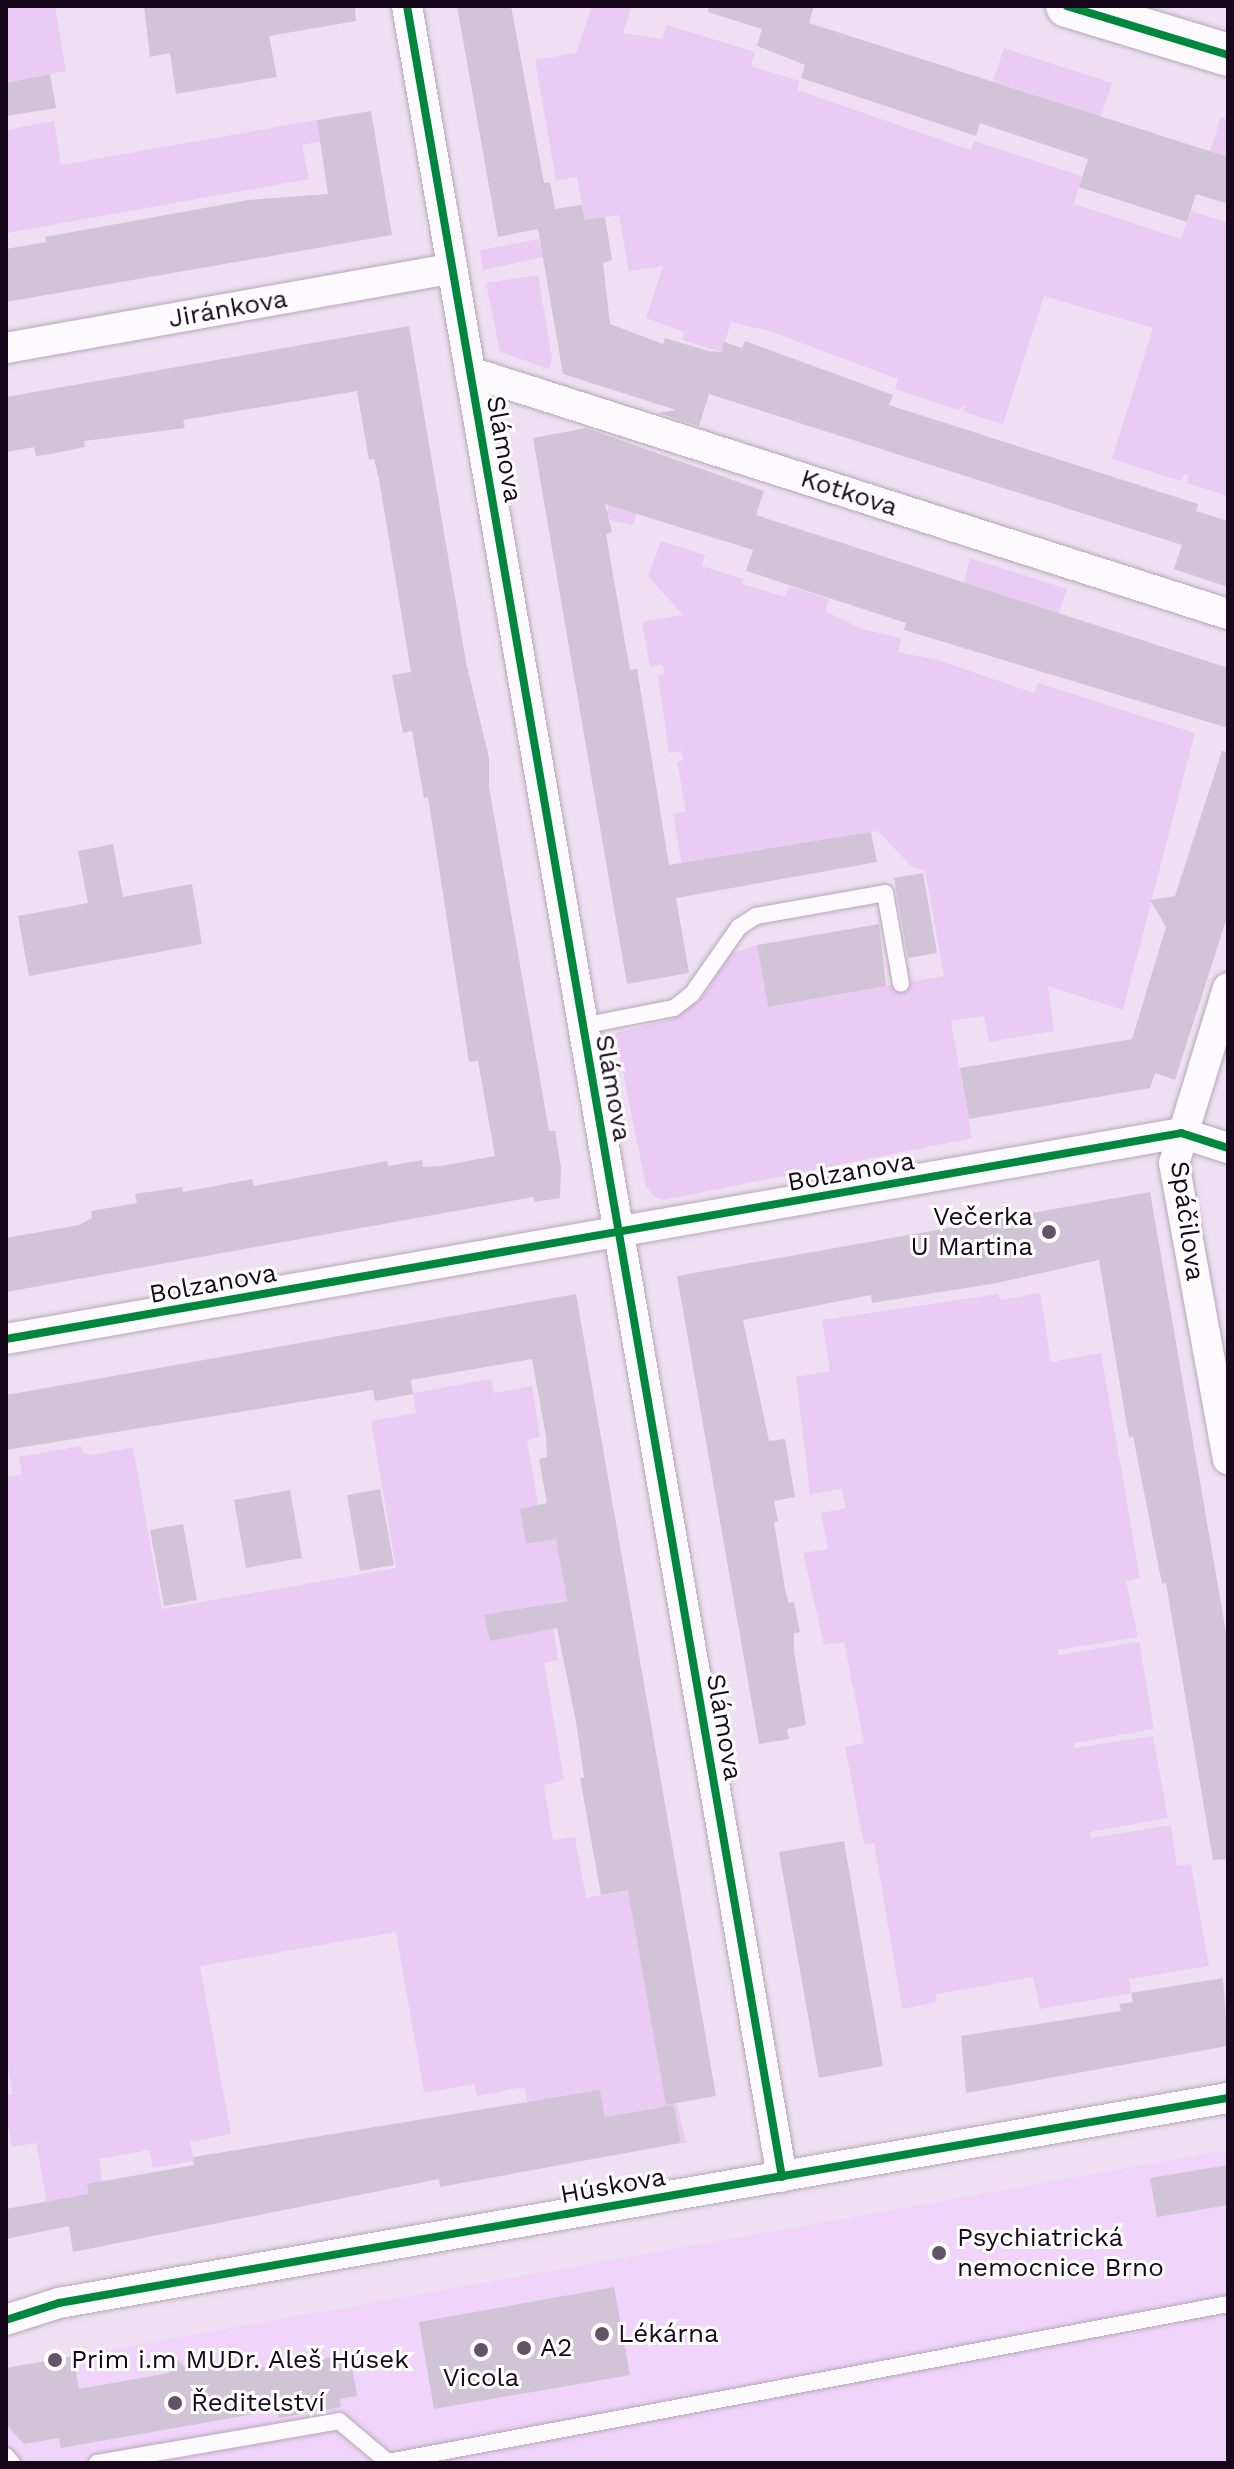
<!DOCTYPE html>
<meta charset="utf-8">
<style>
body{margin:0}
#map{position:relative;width:1234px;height:2469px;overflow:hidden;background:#eee0f2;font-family:"Work Sans",sans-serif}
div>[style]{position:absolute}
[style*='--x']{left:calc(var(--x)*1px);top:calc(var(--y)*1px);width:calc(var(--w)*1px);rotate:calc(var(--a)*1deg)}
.built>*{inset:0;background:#f0d4f9}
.green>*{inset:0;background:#eacbf4}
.building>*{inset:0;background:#d2c4d7}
.roads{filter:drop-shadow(0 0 2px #b5a7b9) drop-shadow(0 0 2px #b5a7b9)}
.service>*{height:16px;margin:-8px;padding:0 8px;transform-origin:8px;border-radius:8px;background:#fcfafd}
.minor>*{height:30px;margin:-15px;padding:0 15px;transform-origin:15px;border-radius:15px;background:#fcfafd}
.secondary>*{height:42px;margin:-21px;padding:0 21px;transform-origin:21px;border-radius:21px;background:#fcfafd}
.cycleway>*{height:8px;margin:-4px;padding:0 4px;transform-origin:4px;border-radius:4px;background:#00873e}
.dots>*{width:22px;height:22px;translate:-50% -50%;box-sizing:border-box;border:4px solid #fff;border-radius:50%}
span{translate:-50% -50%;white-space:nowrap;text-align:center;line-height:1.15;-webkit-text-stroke:6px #fff;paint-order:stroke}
.street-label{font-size:26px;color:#17081c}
.poi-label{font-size:26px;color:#17081c}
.right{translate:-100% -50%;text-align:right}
.left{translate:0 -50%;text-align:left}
.frame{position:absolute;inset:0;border:8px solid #17081c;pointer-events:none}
</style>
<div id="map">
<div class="built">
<i style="clip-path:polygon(1228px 2150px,1228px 2463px,6px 2463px,6px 2424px,14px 2416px,6px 2368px)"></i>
</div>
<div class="green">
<i style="clip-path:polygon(6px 6px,55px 6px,66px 71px,6px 83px)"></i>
<i style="clip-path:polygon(592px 6px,632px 6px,623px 33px,662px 39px,667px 25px,755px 52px,751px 66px,800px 81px,797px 90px,971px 150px,974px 141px,1082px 176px,1074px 204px,1181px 239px,1191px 211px,1228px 223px,1228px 496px,1187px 483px,1189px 476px,1184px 474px,1181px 481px,1112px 459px,1153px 328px,1044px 296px,1003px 424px,964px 412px,965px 405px,958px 410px,895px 389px,898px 379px,772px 332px,731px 322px,722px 352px,682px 340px,684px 332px,646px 318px,663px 266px,629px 271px,619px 215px,585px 220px,577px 177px,556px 181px,535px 60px,576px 53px)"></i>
<i style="clip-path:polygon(1004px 48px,1112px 83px,1101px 117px,993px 81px)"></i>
<i style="clip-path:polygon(1221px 117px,1228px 120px,1228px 157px,1210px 151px)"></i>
<i style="clip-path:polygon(317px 120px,322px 141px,302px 145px,309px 179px,6px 233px,6px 130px,54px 121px,61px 165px)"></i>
<i style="clip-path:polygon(539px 239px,543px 257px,483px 270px,480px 250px)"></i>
<i style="clip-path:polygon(538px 275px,552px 359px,549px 369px,500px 352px,486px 283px)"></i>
<i style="clip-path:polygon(655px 456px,633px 525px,605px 519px,617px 474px)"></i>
<i style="clip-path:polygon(661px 541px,705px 555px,702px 566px,743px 579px,742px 584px,785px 597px,789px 586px,829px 599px,825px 611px,862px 629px,901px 638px,898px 652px,938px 660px,1034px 693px,1038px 683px,1195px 733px,1123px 1010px,1048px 986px,1054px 1031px,989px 1042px,984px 1016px,951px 1021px,972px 1138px,664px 1200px,653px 1196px,646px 1186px,615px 1033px,673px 1019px,707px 992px,726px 955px,757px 945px,768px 1007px,944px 976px,925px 871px,911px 866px,878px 831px,682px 866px,673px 814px,686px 811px,677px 762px,683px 760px,681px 751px,669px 753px,658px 676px,665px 674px,662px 664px,650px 667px,642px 622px,683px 615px,648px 576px)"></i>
<i style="clip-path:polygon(970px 558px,1067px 589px,1059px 613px,964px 583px)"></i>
<i style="clip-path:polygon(1040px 1293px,1051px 1362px,1101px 1353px,1140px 1578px,1126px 1581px,1138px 1637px,1058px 1650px,1058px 1655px,1139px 1642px,1154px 1729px,1074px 1743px,1074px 1748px,1153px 1736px,1168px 1818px,1090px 1832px,1091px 1838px,1171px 1825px,1177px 1866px,1191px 1864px,1209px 1966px,1129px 1979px,1131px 1993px,1040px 2009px,1033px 1977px,936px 1994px,937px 2002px,902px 2009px,874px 1843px,864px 1844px,845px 1747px,864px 1743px,844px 1642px,824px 1645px,803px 1553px,828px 1549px,821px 1513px,846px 1508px,842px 1489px,810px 1494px,796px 1377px,830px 1371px,822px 1320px,998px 1294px,1000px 1300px)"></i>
<i style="clip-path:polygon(491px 1379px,494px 1393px,532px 1386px,540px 1437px,527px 1440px,538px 1505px,520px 1509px,526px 1544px,556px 1539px,567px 1600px,550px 1603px,558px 1660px,544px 1663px,564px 1780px,544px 1785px,553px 1840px,575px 1837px,586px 1898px,628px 1890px,686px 2143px,681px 2143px,674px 2105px,605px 2117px,600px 2091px,528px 2103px,524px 2087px,477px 2096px,474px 2084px,424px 2093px,396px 1932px,200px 1966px,231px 2134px,190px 2142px,194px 2161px,153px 2168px,149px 2150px,99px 2159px,102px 2181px,89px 2195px,47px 2202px,36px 2143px,12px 2147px,6px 2114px,6px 2096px,13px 2094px,6px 2056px,6px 1477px,22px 1474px,19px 1457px,81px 1446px,82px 1453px,93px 1455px,133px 1447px,162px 1609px,396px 1568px,371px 1421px,416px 1413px,413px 1393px)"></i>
</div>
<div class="building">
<i style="clip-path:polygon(144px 6px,355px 6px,356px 21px,269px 36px,277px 77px,176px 94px,170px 53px,150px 57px)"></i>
<i style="clip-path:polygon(457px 6px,511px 6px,544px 183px,550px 182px,555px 209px,582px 205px,585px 220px,605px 217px,612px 260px,603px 263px,610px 324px,663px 344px,665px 338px,708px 351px,722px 352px,724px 342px,742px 348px,745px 341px,893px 395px,889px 405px,1198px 504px,1196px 511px,1228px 521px,1228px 587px,1174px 569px,1182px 545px,709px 394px,699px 426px,658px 413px,676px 410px,563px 374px,538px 229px,498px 237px)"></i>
<i style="clip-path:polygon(709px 6px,814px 6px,809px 23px,1228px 157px,1228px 204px,1196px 194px,1187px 222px,1079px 187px,1088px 159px,980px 123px,976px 136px,801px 78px,805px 65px,757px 46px,762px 29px,708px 12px)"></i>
<i style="clip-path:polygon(50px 74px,56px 108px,6px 116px,6px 83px)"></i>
<i style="clip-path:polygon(371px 111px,392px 235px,6px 302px,6px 249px,46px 242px,45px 237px,248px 200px,328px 194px,317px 120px)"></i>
<i style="clip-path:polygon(409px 326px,466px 662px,489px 758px,489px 787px,549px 1131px,555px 1131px,561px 1168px,560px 1198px,535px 1202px,533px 1197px,6px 1292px,6px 1238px,79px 1225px,92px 1218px,91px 1211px,137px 1203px,135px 1194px,182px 1187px,183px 1192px,252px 1179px,254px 1186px,387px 1161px,388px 1166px,422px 1160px,423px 1167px,441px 1166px,495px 1156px,478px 1061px,469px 1062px,428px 797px,424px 798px,412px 731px,403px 733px,392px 675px,411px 672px,379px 479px,374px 459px,369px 460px,357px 391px,183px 420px,185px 428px,84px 441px,85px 447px,51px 454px,36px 456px,34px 447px,6px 452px,6px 397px)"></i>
<i style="clip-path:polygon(586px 428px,764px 491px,756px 515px,1228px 668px,1228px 728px,904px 630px,906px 623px,746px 571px,753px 550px,605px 504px,612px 532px,606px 534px,611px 564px,630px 670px,637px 669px,669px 865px,871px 832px,877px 862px,676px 898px,689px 973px,627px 984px,533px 438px)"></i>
<i style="clip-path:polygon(1222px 751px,1228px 752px,1228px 914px,1175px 1080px,1155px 1073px,1150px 1088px,969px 1119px,960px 1068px,1132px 1039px,1166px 927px,1150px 900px,1175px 896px)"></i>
<i style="clip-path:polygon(113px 844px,123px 897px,192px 884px,202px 944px,29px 976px,18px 916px,88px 903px,78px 851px)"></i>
<i style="clip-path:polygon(923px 873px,937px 953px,908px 958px,894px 878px)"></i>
<i style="clip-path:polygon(879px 924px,886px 986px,768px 1007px,757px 945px)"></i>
<i style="clip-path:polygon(1150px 1192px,1228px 1644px,1228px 1859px,1213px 1860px,1166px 1583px,1162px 1584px,1133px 1436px,1129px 1438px,1099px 1260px,997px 1283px,872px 1303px,871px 1295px,743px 1320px,769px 1441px,785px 1439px,795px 1497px,774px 1501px,778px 1521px,774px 1522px,785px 1589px,789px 1603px,794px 1602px,800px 1632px,794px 1633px,794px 1651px,806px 1725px,787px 1729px,789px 1739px,759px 1744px,677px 1276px)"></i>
<i style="clip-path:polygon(576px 1294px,716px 2096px,666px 2105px,628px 1890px,601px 1895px,580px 1778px,584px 1777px,576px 1722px,557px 1628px,490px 1641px,484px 1615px,567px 1601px,556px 1539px,526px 1544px,520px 1509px,547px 1503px,539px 1459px,547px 1457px,546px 1436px,532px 1359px,411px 1380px,413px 1394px,375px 1401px,373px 1390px,6px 1450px,6px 1395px)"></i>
<i style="clip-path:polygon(380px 1489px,394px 1565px,360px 1571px,347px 1495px)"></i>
<i style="clip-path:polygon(290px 1490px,302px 1558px,246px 1568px,234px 1500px)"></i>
<i style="clip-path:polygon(183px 1524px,197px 1600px,164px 1606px,150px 1530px)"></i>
<i style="clip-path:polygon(844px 1841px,883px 2066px,819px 2078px,779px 1852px)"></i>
<i style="clip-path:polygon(1223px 1978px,1228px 2046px,966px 2093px,961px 2036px,1121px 2011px,1119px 2004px,1133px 2002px,1131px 1993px)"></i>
<i style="clip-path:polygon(600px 2090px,605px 2117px,674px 2105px,681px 2143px,440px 2187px,439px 2179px,73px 2252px,69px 2226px,6px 2239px,6px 2209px,89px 2194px,87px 2184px,194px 2165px,193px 2157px)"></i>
<i style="clip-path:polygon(1228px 2165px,1228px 2205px,1157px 2217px,1150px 2178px)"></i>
<i style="clip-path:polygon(614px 2287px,630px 2375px,434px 2409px,419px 2322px)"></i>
<i style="clip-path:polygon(350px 2354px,357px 2396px,340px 2399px,341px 2407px,279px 2418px,277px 2410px,61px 2448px,59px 2438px,24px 2444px,6px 2424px,6px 2368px,73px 2356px,79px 2389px,169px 2373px,175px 2357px,187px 2369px,236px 2360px,238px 2371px)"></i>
</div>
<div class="roads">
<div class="service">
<i style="--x:582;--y:1026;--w:94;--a:-11.1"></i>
<i style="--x:674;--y:1008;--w:23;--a:-38"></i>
<i style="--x:692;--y:994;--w:82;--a:-55"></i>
<i style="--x:739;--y:927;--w:20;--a:-33"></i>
<i style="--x:756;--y:916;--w:131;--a:-10.1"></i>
<i style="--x:885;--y:893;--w:92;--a:80"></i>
<i style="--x:6;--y:2456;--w:9;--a:49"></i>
<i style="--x:97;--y:2463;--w:246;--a:-9.8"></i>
<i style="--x:339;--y:2421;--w:64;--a:39.9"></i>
<i style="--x:388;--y:2462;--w:855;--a:-10.65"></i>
</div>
<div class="minor">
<i style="--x:407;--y:6;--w:2203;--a:80.2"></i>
<i style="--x:6;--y:348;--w:451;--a:-10.1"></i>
<i style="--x:470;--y:372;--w:796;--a:17.71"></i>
<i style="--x:1228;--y:988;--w:183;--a:107.1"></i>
<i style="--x:1174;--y:1163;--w:301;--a:79.7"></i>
<i style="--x:6;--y:1339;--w:1193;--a:-9.94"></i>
<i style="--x:1181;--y:1133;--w:49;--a:17.7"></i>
<i style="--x:6;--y:2320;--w:56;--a:-17.8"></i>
<i style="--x:59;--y:2303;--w:1187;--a:-9.95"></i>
</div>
<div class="secondary">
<i style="--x:1067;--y:6;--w:168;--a:16.9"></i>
</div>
</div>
<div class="cycleway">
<i style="--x:407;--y:6;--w:2203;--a:80.2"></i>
<i style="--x:1067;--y:6;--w:168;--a:16.9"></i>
<i style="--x:6;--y:1339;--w:1193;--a:-9.94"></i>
<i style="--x:1181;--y:1133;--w:49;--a:17.7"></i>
<i style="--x:6;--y:2320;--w:56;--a:-17.8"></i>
<i style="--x:59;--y:2303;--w:1187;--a:-9.95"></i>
</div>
<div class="dots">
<i style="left:1049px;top:1232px;background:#625467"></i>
<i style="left:939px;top:2253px;background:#625467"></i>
<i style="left:602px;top:2334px;background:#625467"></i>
<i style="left:524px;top:2348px;background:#625467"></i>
<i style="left:481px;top:2350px;background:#625467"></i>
<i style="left:55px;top:2360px;background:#625467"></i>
<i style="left:175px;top:2403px;background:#625467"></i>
</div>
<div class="street-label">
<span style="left:228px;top:309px;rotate:-10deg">Jiránkova</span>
<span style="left:504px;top:449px;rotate:80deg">Slámova</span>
<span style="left:849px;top:493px;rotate:18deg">Kotkova</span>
<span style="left:613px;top:1088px;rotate:80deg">Slámova</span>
<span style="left:851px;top:1172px;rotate:-10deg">Bolzanova</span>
<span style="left:1187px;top:1221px;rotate:82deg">Spáčilova</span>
<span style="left:213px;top:1284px;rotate:-10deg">Bolzanova</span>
<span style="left:724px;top:1727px;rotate:80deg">Slámova</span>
<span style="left:613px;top:2186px;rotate:-10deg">Húskova</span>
</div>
<div class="poi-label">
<span class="right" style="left:1033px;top:1232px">Večerka<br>U Martina</span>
<span class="left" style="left:957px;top:2253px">Psychiatrická<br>nemocnice Brno</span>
<span class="left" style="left:618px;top:2334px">Lékárna</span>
<span class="left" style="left:540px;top:2348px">A2</span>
<span class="left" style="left:71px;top:2360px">Prim i.m MUDr. Aleš Húsek</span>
<span style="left:481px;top:2378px">Vicola</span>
<span class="left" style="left:191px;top:2403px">Ředitelství</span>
</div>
<div class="frame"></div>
</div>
